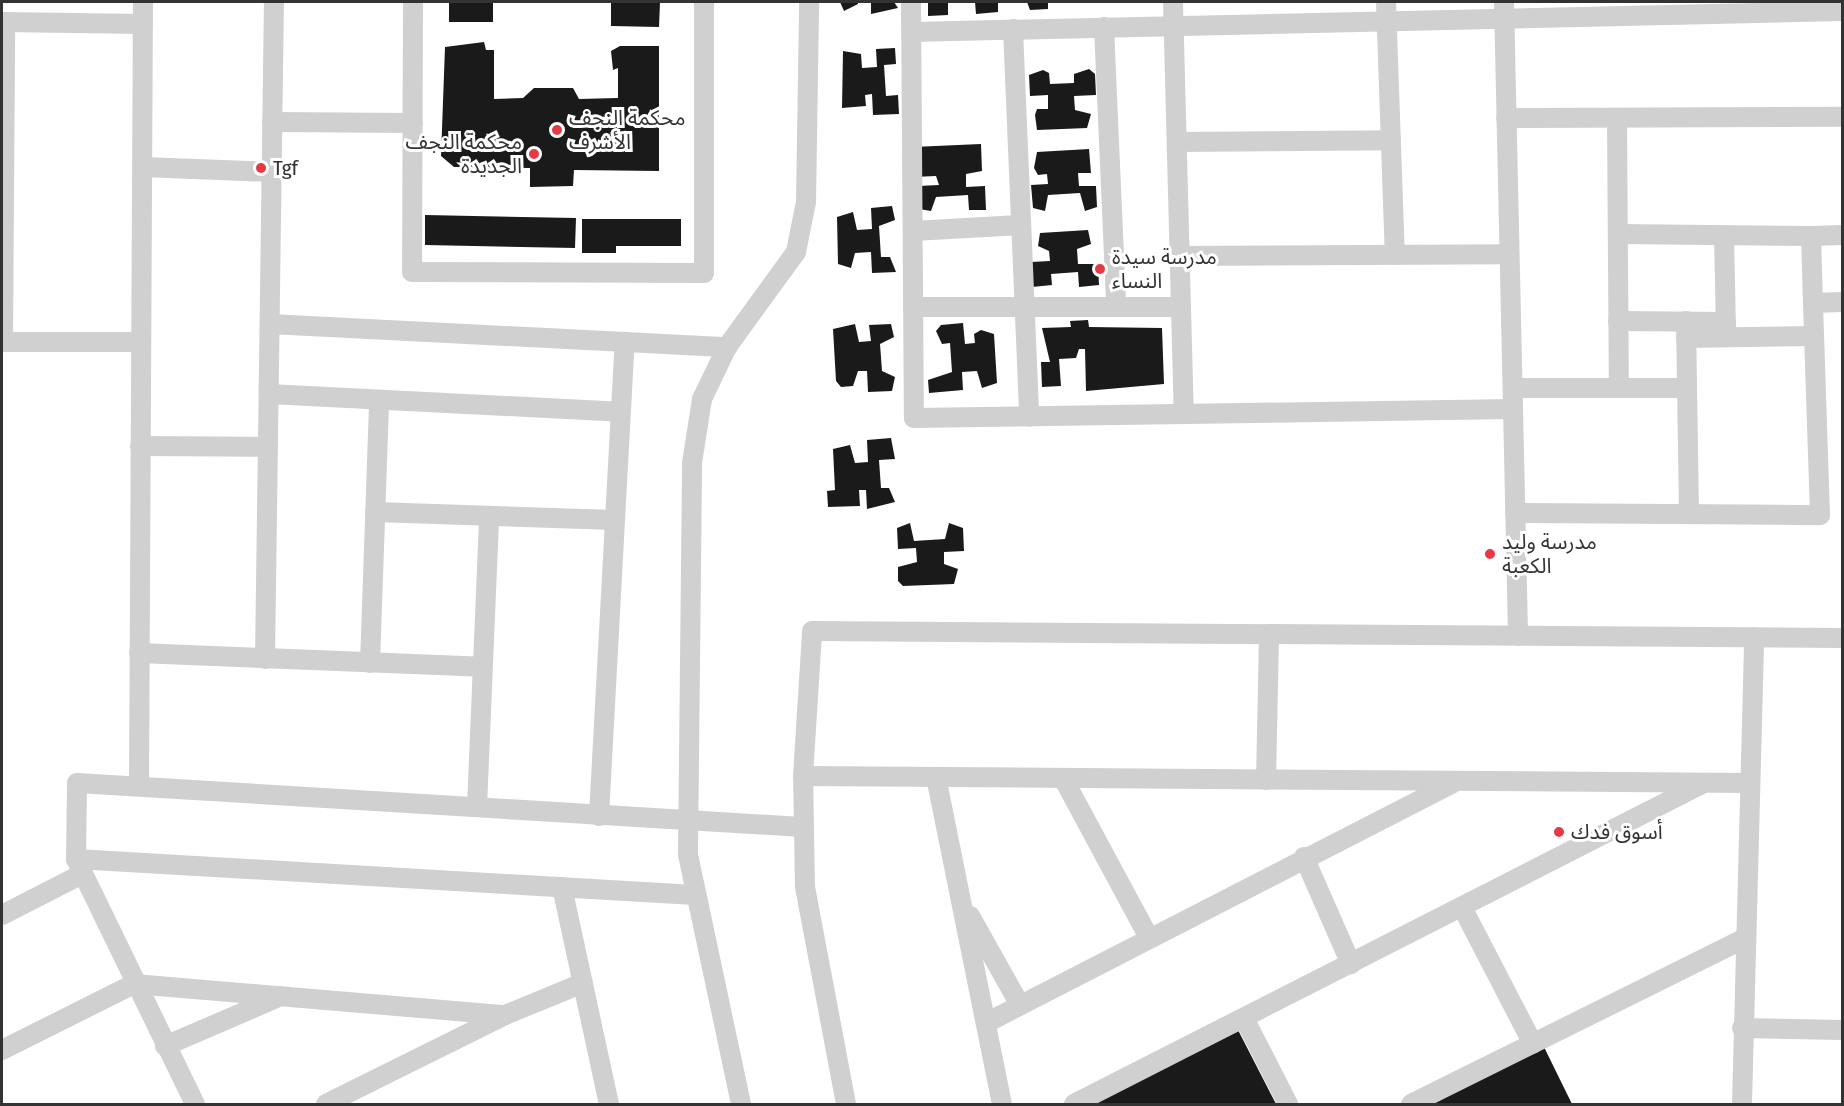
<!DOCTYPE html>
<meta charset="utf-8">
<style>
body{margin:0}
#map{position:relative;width:1844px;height:1106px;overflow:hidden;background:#fff;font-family:"Fira Sans Condensed","Noto Sans Arabic",sans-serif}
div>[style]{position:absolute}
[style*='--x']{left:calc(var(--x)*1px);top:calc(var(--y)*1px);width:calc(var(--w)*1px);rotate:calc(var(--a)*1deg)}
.building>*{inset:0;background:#1a1a1a}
.minor>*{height:20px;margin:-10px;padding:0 10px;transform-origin:10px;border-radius:10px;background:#d0d0d0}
.dots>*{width:16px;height:16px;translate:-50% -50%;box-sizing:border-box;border:3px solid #fff;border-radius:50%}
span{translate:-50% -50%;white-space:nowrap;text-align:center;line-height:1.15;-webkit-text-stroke:6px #fff;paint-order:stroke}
.poi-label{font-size:21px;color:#333}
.left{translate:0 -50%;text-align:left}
.right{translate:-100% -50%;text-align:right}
.frame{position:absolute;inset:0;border:3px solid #333;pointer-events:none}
</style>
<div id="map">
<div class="building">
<i style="clip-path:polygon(449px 2px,493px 2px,493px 22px,449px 22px)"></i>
<i style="clip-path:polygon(611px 2px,660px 2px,659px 27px,611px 26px)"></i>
<i style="clip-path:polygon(840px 2px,858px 2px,858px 4px,844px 11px)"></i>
<i style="clip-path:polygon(871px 2px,894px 2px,898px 8px,871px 14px)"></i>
<i style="clip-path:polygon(928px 2px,948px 2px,948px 15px,928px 16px)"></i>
<i style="clip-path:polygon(975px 2px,998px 2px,998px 12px,976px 14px)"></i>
<i style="clip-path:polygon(1027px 2px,1048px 2px,1048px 9px,1030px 10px)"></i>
<i style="clip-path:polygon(484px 42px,486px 50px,494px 50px,494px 99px,523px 98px,534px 88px,573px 88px,579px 99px,618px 98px,618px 68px,613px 70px,611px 51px,620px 46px,659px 46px,659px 171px,574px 170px,573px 186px,530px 187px,530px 168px,454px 167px,441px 156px,445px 47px)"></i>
<i style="clip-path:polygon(895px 48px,896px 64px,884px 65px,886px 96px,898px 95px,899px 114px,873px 115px,872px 94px,865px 95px,866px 106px,842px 108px,843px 51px,861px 54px,862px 68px,877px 67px,876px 49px)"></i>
<i style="clip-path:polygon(1089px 69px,1095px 74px,1096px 95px,1074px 96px,1075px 110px,1091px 114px,1087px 128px,1037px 130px,1035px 115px,1037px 109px,1048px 109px,1048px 95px,1030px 96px,1029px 75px,1043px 70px,1049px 73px,1050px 84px,1074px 83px,1074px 74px)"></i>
<i style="clip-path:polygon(981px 144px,982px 171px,966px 174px,966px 187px,985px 186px,986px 210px,969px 210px,968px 195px,936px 197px,931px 211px,919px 209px,918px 186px,939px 185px,936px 176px,914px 177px,913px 147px)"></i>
<i style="clip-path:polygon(1089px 149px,1091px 173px,1078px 173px,1079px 186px,1096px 186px,1097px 207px,1085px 211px,1080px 193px,1048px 195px,1045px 211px,1033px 208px,1031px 185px,1048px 184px,1047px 174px,1038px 175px,1034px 168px,1037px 152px)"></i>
<i style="clip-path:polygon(892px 206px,895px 220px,879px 226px,881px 257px,890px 257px,896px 272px,872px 273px,871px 252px,855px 253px,851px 268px,838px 264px,837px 217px,853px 212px,857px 230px,872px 229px,871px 208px)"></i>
<i style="clip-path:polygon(425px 215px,576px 218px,575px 248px,425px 245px)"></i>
<i style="clip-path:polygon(582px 219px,681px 219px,681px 246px,616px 246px,616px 253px,582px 253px)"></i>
<i style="clip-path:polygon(1088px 230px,1091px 244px,1077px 249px,1078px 264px,1098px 264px,1099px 285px,1079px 287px,1078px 272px,1051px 274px,1052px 285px,1032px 287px,1031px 262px,1050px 261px,1049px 251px,1038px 246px,1040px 233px)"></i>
<i style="clip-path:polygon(1088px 320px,1089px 327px,1162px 328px,1164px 384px,1086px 391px,1085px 349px,1079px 349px,1076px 358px,1059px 359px,1061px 386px,1042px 387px,1041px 362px,1050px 362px,1042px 328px,1071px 327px,1070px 321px)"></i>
<i style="clip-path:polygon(963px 323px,965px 344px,975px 343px,974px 334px,981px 330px,994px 334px,997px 383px,982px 388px,977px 371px,962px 372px,963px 390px,929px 393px,928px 380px,952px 372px,950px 343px,942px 344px,936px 331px,941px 325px)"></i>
<i style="clip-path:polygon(855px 324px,859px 342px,871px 341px,869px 325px,891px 324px,894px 337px,880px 344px,882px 371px,895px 377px,892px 391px,868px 392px,867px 371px,858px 371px,853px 386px,841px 387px,836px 381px,833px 329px)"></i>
<i style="clip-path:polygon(891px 438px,895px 459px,879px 460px,881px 488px,889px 488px,895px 502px,867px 509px,866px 490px,859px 490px,860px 506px,828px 507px,827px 491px,835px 490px,833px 449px,850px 445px,855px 463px,868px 462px,867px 440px)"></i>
<i style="clip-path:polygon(910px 523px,914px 541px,945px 539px,949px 523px,963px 528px,964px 551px,944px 552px,944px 564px,958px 569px,954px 584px,903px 586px,898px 581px,898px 567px,917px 562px,916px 548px,898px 549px,897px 528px)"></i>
<i style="clip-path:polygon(1238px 1030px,1276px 1104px,1091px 1104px)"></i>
<i style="clip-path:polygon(1542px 1043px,1572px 1104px,1419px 1104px)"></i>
</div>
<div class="minor">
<i style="--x:413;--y:2;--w:270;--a:90.2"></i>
<i style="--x:412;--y:272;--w:292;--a:0.2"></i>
<i style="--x:704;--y:273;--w:271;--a:-90"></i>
<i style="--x:911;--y:2;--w:416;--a:89.6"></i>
<i style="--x:914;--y:418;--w:599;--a:-0.86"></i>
<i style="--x:1173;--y:2;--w:412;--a:88.5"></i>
<i style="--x:1386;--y:2;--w:253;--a:88"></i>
<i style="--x:1504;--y:2;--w:634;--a:88.73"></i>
<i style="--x:2;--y:22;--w:141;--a:0.8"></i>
<i style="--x:1104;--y:27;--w:280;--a:87.5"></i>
<i style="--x:1013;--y:29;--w:388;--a:87.6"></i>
<i style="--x:912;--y:32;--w:930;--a:-1.29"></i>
<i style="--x:1506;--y:118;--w:336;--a:-0.2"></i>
<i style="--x:1617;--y:118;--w:270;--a:89.6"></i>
<i style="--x:272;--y:122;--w:141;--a:0.4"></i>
<i style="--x:1177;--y:142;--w:214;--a:-0.5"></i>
<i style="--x:142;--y:167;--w:130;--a:2.2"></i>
<i style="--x:913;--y:231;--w:108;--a:-3.2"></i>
<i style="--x:1618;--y:234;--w:193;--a:0.6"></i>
<i style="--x:1724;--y:235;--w:99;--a:88.8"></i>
<i style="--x:1842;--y:235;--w:31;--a:178"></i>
<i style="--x:1811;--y:236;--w:67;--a:88.3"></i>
<i style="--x:1813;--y:303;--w:29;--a:-2"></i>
<i style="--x:1179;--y:256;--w:330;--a:-0.3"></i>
<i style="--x:913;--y:307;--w:267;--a:0"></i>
<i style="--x:1618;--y:321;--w:108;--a:0.5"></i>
<i style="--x:1686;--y:321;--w:193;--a:89.1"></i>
<i style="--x:270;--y:324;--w:458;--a:2.9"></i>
<i style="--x:1686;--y:338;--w:128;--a:-0.9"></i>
<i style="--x:2;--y:342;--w:139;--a:0"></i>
<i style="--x:3;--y:342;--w:320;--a:-89.6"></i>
<i style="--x:1513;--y:388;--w:174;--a:0"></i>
<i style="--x:269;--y:394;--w:351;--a:2.9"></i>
<i style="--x:140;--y:446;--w:128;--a:0.4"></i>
<i style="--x:375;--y:512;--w:239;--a:1.9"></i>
<i style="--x:1515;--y:513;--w:305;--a:0.4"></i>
<i style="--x:1820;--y:515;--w:212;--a:-91.9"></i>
<i style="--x:139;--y:653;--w:343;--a:2.3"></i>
<i style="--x:265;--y:659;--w:657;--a:-89.22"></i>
<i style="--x:370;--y:663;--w:263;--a:-88"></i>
<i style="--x:803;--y:776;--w:946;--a:0.42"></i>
<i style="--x:936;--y:777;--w:334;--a:78.6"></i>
<i style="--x:1063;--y:778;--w:182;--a:61.7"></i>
<i style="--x:1266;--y:780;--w:146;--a:-88.8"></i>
<i style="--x:139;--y:786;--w:784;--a:-89.71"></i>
<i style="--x:477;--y:807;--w:291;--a:-87.6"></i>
<i style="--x:599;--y:816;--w:475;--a:-86.9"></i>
<i style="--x:1304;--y:857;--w:117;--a:66.3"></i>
<i style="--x:76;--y:859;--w:620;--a:3.33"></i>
<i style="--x:562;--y:887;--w:222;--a:77.8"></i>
<i style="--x:1462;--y:907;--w:154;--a:62.6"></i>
<i style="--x:2;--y:915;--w:90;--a:-27.1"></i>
<i style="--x:970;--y:916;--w:102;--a:60.7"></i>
<i style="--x:1244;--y:1018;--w:97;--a:62.9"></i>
<i style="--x:986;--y:1023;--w:525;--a:-27.2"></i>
<i style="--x:1742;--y:1028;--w:100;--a:1.1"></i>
<i style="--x:165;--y:1046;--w:126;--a:-23.3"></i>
<i style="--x:2;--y:1050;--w:148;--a:-26.6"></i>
<i style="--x:134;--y:984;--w:372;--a:4.8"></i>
<i style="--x:505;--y:1015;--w:84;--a:-22.3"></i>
<i style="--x:195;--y:1104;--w:272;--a:-115.9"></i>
<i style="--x:76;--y:859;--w:76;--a:-89.2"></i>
<i style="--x:77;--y:783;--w:726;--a:3.47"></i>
<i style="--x:326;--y:1104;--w:200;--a:-26.4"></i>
<i style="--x:741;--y:1104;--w:256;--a:-102"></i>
<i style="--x:688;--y:854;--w:391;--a:-89.4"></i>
<i style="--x:692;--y:463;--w:65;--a:-81.1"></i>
<i style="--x:702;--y:399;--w:58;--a:-64.3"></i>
<i style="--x:727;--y:347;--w:117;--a:-54"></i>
<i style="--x:796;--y:252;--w:51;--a:-78.7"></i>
<i style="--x:806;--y:202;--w:200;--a:-89.1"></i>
<i style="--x:846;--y:1104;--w:222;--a:-100.7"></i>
<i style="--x:805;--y:886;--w:110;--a:-91"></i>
<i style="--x:803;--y:776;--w:145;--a:-86.4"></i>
<i style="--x:812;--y:631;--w:1030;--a:0.39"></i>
<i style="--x:1074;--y:1104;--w:705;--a:-27"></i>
<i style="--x:1411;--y:1104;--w:371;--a:-26.4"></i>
<i style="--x:1742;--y:1104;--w:467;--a:-88.5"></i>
</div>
<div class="dots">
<i style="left:557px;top:130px;background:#e63946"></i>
<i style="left:534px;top:154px;background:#e63946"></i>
<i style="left:261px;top:168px;background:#e63946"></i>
<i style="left:1100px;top:269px;background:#e63946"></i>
<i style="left:1490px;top:554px;background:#e63946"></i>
<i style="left:1559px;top:832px;background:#e63946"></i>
</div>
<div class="poi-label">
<span class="left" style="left:569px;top:130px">محكمة النجف<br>الأشرف</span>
<span class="right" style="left:522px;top:154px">محكمة النجف<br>الجديدة</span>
<span class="left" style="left:273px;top:168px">Tgf</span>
<span class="left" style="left:1112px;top:269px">مدرسة سيدة<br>النساء</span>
<span class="left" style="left:1502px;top:554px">مدرسة وليد<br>الكعبة</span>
<span class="left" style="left:1571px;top:832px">أسوق فدك</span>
</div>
<div class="frame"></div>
</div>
